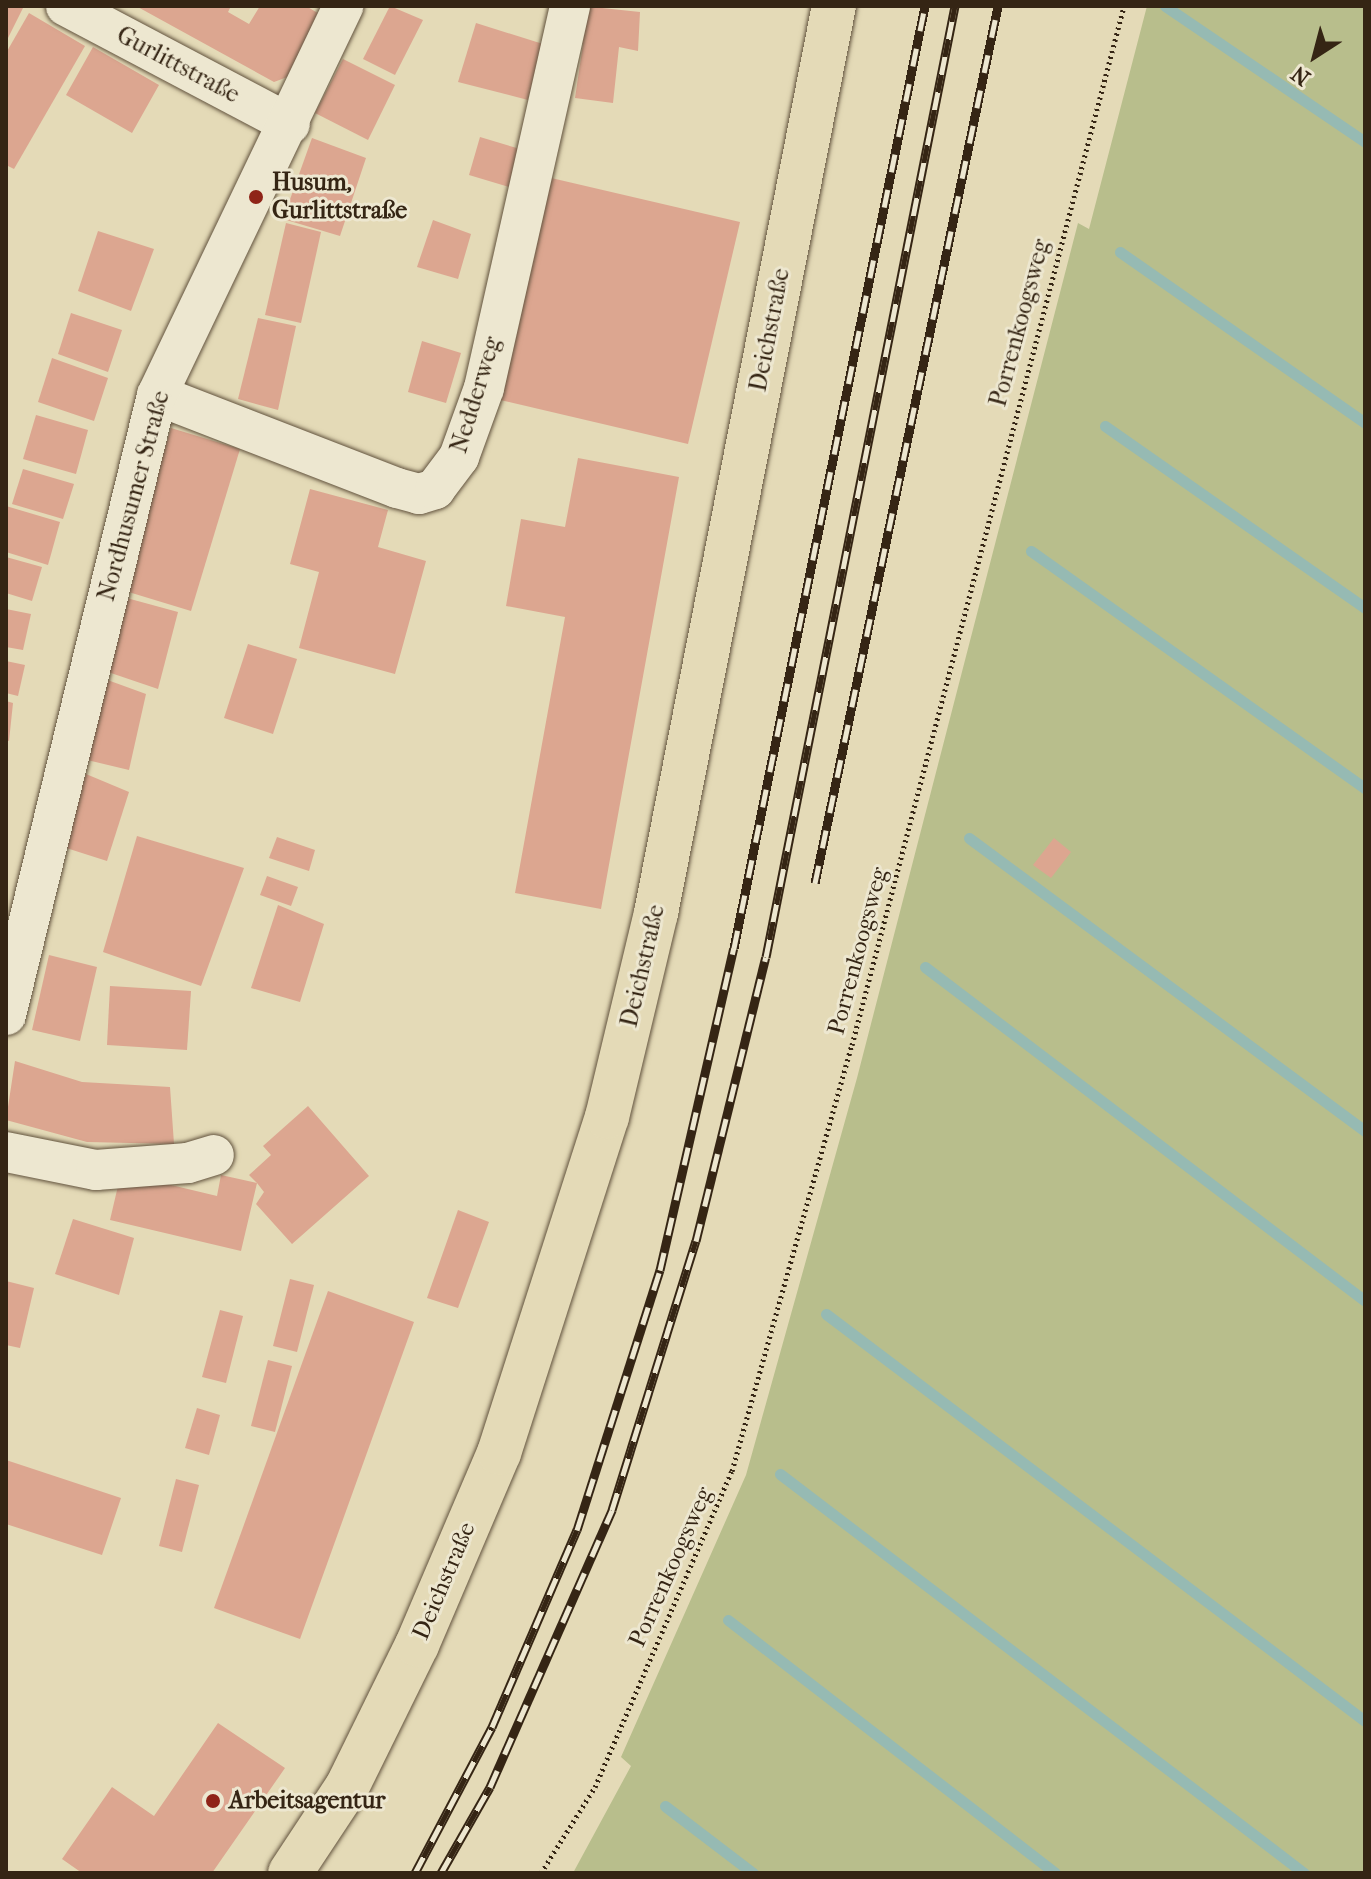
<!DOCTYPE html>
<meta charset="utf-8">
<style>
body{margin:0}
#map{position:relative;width:1371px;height:1879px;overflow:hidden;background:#e4dab7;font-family:"IM FELL French Canon",serif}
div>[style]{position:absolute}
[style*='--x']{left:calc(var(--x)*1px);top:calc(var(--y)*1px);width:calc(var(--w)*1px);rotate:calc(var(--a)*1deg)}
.green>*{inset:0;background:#b8be8c}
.stream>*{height:11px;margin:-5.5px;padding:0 5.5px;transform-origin:5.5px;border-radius:5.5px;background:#96bab3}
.building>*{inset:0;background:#dca690}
.path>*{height:5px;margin-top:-2.5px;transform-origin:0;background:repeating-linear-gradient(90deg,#352514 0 2px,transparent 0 6px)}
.roads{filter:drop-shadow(0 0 2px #61523d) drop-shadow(0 0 2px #61523d)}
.minor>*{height:40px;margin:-20px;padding:0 20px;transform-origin:20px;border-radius:20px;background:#ede7d0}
.major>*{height:44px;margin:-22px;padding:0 22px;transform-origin:22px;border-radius:22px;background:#e4dab7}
.rail>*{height:9px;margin-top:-4.5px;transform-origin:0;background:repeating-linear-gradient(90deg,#ede7d0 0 18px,#352514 0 36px);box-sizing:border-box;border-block:2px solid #352514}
.dots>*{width:22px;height:22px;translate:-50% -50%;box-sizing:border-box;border:4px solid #ede7d0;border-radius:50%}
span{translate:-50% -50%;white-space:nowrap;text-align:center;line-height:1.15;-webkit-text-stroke:6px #ede7d0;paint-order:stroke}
.street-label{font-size:24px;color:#352514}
.poi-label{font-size:24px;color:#352514;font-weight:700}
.left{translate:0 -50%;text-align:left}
.frame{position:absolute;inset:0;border:8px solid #352514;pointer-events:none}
.north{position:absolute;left:1275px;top:16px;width:80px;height:80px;-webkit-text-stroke:6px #ede7d0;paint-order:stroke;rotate:216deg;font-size:22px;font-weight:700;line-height:32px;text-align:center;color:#352514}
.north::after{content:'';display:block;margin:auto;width:28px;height:36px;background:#352514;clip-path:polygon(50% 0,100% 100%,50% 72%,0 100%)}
</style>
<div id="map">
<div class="green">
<i style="clip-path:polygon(1147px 6px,1365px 6px,1365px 1873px,573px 1873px,631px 1766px,621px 1757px,746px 1475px,857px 1078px,1078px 223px,1089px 229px)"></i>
</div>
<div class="stream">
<i style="--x:1165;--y:6;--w:242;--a:34.2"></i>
<i style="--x:1120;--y:252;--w:299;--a:34.9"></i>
<i style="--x:1105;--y:426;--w:317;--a:35"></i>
<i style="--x:1031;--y:551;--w:410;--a:35.4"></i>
<i style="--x:969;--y:838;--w:493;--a:36.5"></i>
<i style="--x:925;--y:967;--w:552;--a:37.2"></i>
<i style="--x:826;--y:1314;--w:675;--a:37.06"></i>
<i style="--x:780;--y:1474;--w:659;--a:37.29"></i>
<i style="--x:728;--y:1620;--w:413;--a:37.7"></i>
<i style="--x:665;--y:1806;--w:111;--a:37.3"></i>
</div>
<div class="building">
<i style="clip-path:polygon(6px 6px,24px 6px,6px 42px)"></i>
<i style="clip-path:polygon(136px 6px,231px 6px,228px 12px,249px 24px,260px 6px,306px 6px,321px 15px,290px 76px,274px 82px)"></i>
<i style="clip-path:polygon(390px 6px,423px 20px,395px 75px,363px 59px)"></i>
<i style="clip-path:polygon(583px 6px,640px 12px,638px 51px,619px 47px,613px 103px,575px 98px,583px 44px,572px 42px)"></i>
<i style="clip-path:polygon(29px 13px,85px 46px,14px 169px,6px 165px,6px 53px)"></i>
<i style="clip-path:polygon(476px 23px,543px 44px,528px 100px,458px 82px)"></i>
<i style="clip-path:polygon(93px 47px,159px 85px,132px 133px,66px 95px)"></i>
<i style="clip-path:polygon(343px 59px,395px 85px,368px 140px,315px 113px)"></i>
<i style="clip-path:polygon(480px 137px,520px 149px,509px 187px,469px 175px)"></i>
<i style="clip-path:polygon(312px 138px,366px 158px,340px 236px,283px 219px)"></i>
<i style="clip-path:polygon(547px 177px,740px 222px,688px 444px,496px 399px)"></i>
<i style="clip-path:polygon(433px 220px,471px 234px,458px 279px,417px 267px)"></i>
<i style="clip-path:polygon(286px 223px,321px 232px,301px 323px,265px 315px)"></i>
<i style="clip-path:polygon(98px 231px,154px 249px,131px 311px,78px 291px)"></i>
<i style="clip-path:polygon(71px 313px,122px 330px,108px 372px,58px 354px)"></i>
<i style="clip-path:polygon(258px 318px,296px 326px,278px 410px,238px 399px)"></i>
<i style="clip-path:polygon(422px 341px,461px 353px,446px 403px,408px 392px)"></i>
<i style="clip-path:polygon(52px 358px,108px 378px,94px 421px,38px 402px)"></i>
<i style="clip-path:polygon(36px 415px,88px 430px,76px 474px,23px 459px)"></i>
<i style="clip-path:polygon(171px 428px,240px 449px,191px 611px,122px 590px)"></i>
<i style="clip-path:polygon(578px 458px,679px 477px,601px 909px,515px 893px,565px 617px,506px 606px,521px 519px,565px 527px)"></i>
<i style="clip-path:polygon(23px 469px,74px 484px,63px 519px,12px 504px)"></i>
<i style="clip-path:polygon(310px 489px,388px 510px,378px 547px,426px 561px,395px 674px,299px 648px,319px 572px,290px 564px)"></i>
<i style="clip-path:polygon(6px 506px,60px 522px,48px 565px,6px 552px)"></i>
<i style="clip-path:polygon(6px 557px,42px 567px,32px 601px,6px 593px)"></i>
<i style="clip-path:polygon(123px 597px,178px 612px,158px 689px,105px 671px)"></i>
<i style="clip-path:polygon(6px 609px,31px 614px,23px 650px,6px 647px)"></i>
<i style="clip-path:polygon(248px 644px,297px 659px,273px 734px,224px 718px)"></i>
<i style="clip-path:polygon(6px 661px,25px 665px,18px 696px,6px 693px)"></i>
<i style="clip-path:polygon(102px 678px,146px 694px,129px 770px,83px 759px)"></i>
<i style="clip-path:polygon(6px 701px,13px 703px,9px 741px,6px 740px)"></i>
<i style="clip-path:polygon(86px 774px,129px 792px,107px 861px,60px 846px)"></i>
<i style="clip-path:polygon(137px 836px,244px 868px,201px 986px,103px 952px)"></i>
<i style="clip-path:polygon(277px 837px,315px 850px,309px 871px,269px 858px)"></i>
<i style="clip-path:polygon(1054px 838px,1071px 852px,1051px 878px,1033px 865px)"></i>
<i style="clip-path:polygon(267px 876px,298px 887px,291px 906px,260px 895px)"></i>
<i style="clip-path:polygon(278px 905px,324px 924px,300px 1002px,251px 988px)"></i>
<i style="clip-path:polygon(49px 955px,97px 967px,80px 1041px,32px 1030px)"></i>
<i style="clip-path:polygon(110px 986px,191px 991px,187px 1050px,107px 1045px)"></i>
<i style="clip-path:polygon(15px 1061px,82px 1082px,170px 1087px,174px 1144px,87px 1142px,6px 1120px)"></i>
<i style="clip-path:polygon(308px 1106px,369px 1176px,292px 1244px,256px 1204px,264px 1192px,257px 1183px,241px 1251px,110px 1220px,121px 1173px,217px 1196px,221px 1175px,257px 1183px,249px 1175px,271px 1155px,263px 1146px)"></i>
<i style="clip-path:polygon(458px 1210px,489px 1222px,458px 1308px,427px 1298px)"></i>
<i style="clip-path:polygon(73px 1219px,134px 1238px,119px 1295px,55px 1274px)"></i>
<i style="clip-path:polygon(290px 1279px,314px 1285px,297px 1352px,273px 1346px)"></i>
<i style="clip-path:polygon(6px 1281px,34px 1288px,20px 1348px,6px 1345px)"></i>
<i style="clip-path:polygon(328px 1291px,414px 1322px,300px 1639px,214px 1608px)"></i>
<i style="clip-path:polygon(220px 1310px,243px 1316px,226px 1383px,202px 1377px)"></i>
<i style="clip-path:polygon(268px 1360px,292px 1366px,275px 1432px,251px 1426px)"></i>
<i style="clip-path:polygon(197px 1408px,220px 1415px,209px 1455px,185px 1448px)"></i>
<i style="clip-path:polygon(6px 1460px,121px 1498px,102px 1555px,6px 1524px)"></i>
<i style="clip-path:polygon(176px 1479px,199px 1485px,182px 1552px,159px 1546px)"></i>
<i style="clip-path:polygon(218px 1723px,285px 1768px,212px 1873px,82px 1873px,62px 1859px,112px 1787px,154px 1816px)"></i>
</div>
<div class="path">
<i style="--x:541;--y:1873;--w:102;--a:-57.9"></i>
<i style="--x:595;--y:1787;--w:344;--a:-66.6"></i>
<i style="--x:732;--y:1471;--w:443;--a:-74.3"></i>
<i style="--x:852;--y:1045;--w:1074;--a:-75.33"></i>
</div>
<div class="roads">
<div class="minor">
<i style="--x:66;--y:6;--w:253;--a:27.8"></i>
<i style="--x:157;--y:395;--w:257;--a:21.2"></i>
<i style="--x:397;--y:488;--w:23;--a:15"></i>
<i style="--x:419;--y:494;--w:17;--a:-17"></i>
<i style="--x:435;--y:489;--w:40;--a:-53"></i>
<i style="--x:459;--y:457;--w:73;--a:-70.1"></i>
<i style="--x:484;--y:388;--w:392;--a:-77.3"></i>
<i style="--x:6;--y:1015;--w:638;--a:-76.31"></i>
<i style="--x:157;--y:395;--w:431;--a:-64.4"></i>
<i style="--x:6;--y:1152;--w:92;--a:11.3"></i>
<i style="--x:96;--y:1170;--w:92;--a:-4.4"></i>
<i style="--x:188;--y:1163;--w:27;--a:-17"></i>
</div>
<div class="major">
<i style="--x:290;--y:1873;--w:103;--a:-56.5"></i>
<i style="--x:347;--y:1787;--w:158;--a:-63.8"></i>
<i style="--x:417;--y:1645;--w:209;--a:-66.9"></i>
<i style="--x:499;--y:1453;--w:353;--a:-72.2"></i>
<i style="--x:607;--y:1117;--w:210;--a:-76.5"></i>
<i style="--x:656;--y:913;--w:924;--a:-78.9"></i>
</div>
</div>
<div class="rail">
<i style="--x:815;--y:883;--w:896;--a:-78.21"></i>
<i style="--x:415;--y:1873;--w:165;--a:-62.2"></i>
<i style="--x:492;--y:1727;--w:215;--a:-66.7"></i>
<i style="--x:577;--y:1530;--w:273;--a:-72.3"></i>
<i style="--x:660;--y:1270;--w:330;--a:-77.1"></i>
<i style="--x:734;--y:948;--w:961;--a:-78.54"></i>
<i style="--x:441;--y:1873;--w:99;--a:-60.3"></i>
<i style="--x:490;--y:1787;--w:303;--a:-66.2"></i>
<i style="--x:612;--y:1510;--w:282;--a:-72.7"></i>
<i style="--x:696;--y:1241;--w:292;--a:-76.2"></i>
<i style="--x:766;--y:957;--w:970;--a:-78.76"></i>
</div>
<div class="dots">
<i style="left:256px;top:197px;background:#8f2418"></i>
<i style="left:213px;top:1801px;background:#8f2418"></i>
</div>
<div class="street-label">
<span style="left:178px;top:65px;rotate:28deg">Gurlittstraße</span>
<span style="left:1020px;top:323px;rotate:-75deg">Porrenkoogsweg</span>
<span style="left:770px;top:330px;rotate:-79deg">Deichstraße</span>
<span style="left:476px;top:395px;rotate:-73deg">Nedderweg</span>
<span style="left:134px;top:496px;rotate:-75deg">Nordhusumer Straße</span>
<span style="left:858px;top:951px;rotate:-75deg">Porrenkoogsweg</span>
<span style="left:643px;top:966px;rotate:-77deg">Deichstraße</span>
<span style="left:671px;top:1567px;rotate:-66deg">Porrenkoogsweg</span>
<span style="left:444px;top:1581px;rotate:-67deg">Deichstraße</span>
</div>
<div class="poi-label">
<span class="left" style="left:272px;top:197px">Husum,<br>Gurlittstraße</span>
<span class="left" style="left:229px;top:1801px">Arbeitsagentur</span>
</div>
<div class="frame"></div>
<div class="north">N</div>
</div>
